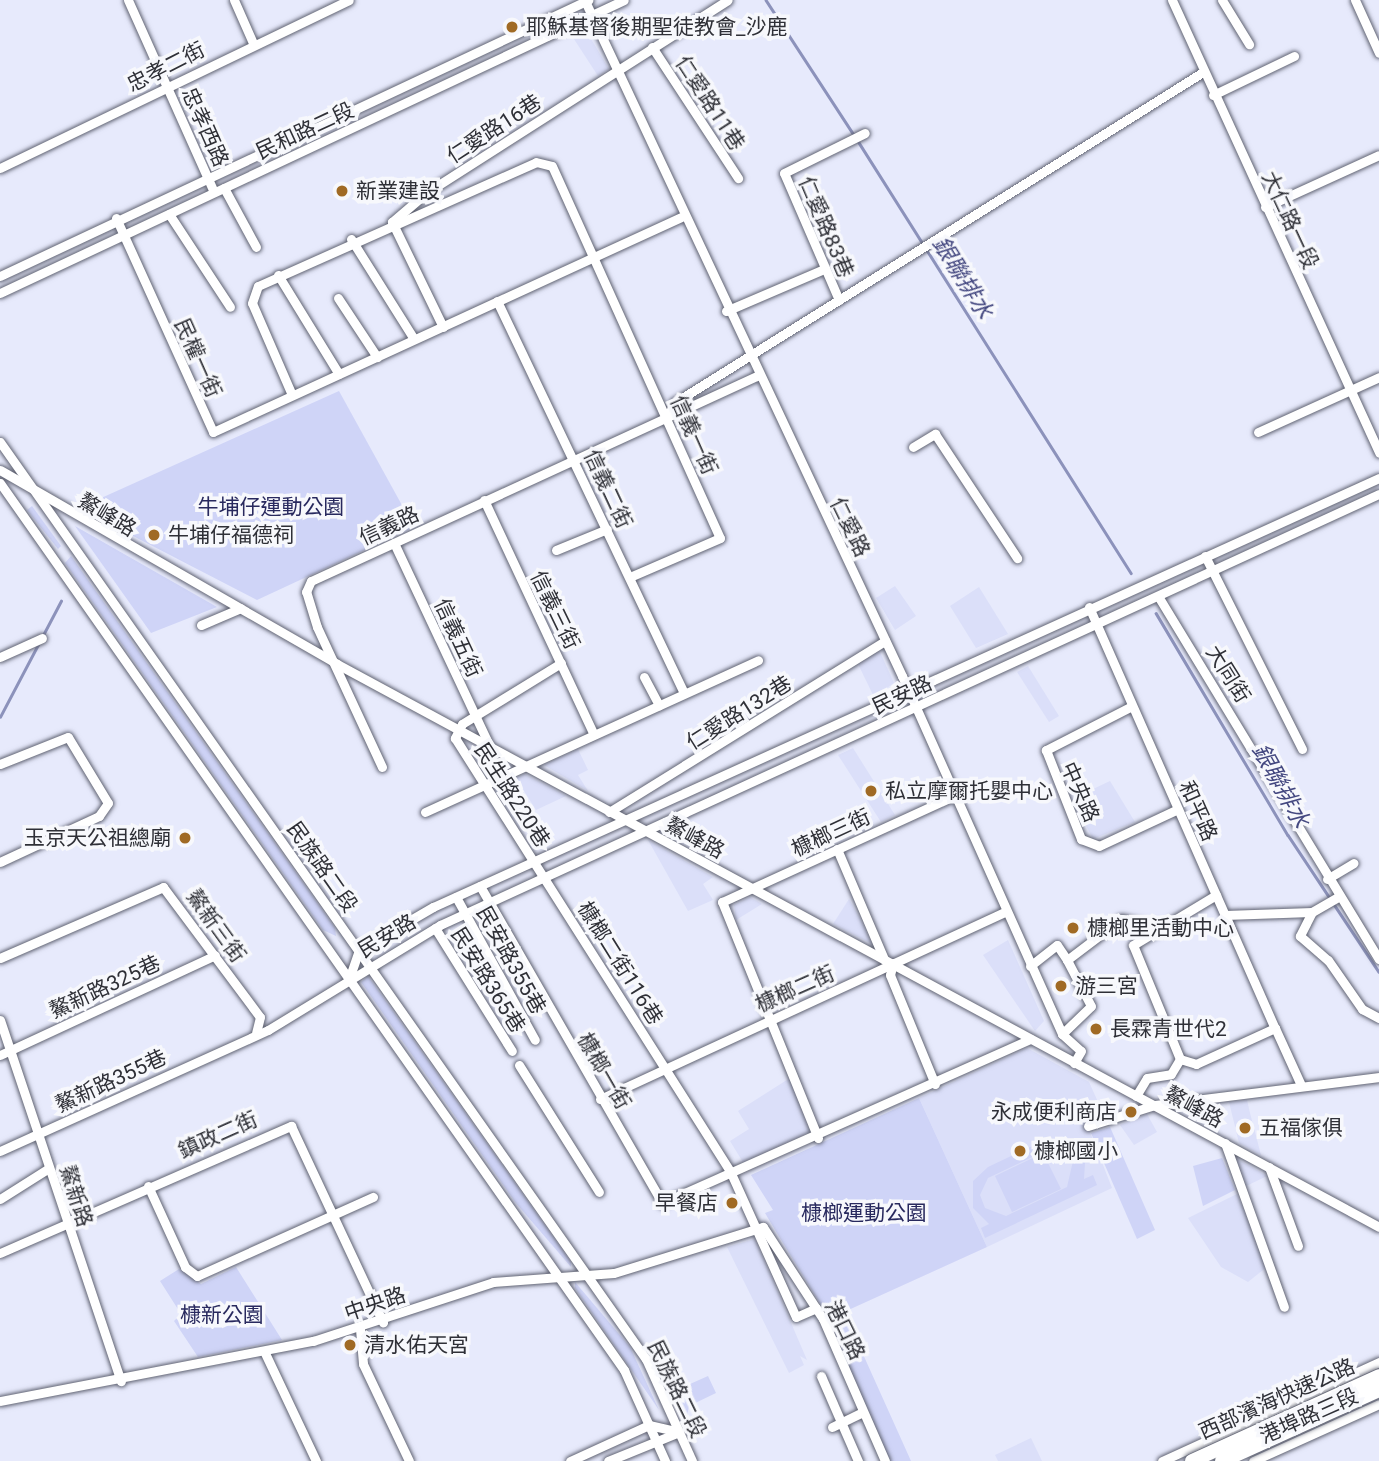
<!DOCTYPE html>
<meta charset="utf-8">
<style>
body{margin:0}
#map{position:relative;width:1379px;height:1461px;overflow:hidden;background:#e7eafc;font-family:Roboto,"Noto Sans TC",sans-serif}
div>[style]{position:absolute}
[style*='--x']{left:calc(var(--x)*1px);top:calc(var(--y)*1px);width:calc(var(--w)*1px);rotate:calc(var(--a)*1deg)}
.built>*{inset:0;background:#dbdff9}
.green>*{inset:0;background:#cfd4f7}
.stream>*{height:2.5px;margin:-1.25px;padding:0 1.25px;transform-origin:1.25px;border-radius:1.25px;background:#8c92bb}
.roads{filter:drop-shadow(0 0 2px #606372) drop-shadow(0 0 2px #606372)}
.minor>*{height:9px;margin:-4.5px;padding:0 4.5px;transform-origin:4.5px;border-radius:4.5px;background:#fff}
.bridges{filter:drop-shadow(0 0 2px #606372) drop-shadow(0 0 2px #606372)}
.highway-bridge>*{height:14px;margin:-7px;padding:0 7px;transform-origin:7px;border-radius:7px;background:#fff}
.dots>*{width:19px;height:19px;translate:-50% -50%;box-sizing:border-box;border:4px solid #f7f8fc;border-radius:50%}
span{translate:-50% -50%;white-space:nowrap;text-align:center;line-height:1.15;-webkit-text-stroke:7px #f7f8fc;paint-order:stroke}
.poi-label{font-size:21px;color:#2f3037}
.left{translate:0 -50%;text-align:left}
.right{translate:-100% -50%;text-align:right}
.street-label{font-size:21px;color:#2f3037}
.park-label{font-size:21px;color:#28295e}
.water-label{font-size:23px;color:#444880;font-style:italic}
</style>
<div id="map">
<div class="built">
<i style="clip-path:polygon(585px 29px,609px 69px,598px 76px,572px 36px)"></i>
<i style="clip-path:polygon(895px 586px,916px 616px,895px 630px,876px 598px)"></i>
<i style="clip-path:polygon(979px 587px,1008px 634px,976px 648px,950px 606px)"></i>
<i style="clip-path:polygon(879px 650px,894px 683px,874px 697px,858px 664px)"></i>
<i style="clip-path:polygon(1028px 666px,1059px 716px,1049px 722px,1017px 672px)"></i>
<i style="clip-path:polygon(853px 748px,895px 815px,881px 822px,838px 755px)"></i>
<i style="clip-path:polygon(578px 749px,588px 770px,578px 775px,588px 791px,544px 765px)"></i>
<i style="clip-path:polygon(524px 774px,546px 785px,566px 796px,536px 810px,516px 778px)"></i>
<i style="clip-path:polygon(1110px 781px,1135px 822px,1093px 839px,1072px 799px)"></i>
<i style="clip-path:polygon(648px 840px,713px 877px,703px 884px,713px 900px,688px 911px)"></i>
<i style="clip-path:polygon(750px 897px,762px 904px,736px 920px,734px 905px)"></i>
<i style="clip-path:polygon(849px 899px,861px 920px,872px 944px,833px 924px)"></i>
<i style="clip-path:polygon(1008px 940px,1044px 1021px,1035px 1031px,983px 955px)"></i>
<i style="clip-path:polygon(1027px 1048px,1089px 1082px,1103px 1113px,1085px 1119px,1112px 1188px,987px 1247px,919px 1098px)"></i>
<i style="clip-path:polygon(790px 1078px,810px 1132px,744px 1164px,730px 1141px,749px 1129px,738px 1111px)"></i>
<i style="clip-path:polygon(1247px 1100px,1250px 1113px,1261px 1155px,1239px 1143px,1229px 1102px)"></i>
<i style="clip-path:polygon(1147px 1114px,1157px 1132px,1134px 1145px,1120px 1125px)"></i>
<i style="clip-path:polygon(1224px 1152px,1257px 1170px,1267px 1176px,1240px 1189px)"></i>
<i style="clip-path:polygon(1237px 1194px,1268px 1266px,1248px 1282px,1221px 1267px,1188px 1218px)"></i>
<i style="clip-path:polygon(755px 1239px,807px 1360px,800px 1356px,804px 1365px,789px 1373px,727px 1247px)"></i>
<i style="clip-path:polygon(1031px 1438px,1042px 1461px,998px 1461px,995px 1455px)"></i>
</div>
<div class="green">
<i style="clip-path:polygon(339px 391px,414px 527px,257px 600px,79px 508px)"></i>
<i style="clip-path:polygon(32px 506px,61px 546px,58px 549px,27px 510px)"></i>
<i style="clip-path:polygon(75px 526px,217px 607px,151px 633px)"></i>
<i style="clip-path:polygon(71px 556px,335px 928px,336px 936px,323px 930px,65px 563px)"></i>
<i style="clip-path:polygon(368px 976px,571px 1262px,571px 1267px,515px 1202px,361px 982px)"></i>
<i style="clip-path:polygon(919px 1098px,987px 1247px,844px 1312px,911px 1461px,888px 1461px,829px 1318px,775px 1230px,765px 1213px,773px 1210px,751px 1175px)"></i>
<i style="clip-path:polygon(1110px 1127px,1155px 1230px,1137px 1239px,1091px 1133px)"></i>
<i style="clip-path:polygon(evenodd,1047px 1139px,1073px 1146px,1085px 1163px,1084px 1179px,1093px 1175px,1097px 1185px,985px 1238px,981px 1228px,989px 1224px,973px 1208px,973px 1181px,988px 1167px,1047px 1139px,1049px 1149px,1073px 1161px,1067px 1187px,1006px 1216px,985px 1208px,980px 1195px,988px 1178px,1049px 1149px)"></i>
<i style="clip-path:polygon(1043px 1153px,1061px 1189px,1012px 1212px,995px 1176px)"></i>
<i style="clip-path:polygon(1222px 1158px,1235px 1190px,1203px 1206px,1193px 1166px)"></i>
<i style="clip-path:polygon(236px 1267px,282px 1340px,198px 1357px,174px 1321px,181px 1314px,160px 1281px,179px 1269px,201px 1284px)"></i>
<i style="clip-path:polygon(575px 1282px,630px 1347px,659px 1410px,575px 1288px)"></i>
<i style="clip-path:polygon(708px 1376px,716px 1393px,689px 1406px,687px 1416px,671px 1382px,681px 1388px)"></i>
</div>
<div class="stream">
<i style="--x:766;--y:0;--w:161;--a:56.9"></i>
<i style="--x:858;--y:141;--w:511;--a:57.71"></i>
<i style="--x:1156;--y:613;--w:258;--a:59.3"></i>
<i style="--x:1288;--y:835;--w:164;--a:56.4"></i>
<i style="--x:0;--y:717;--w:131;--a:-62.3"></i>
</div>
<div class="roads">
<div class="minor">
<i style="--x:128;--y:0;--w:210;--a:65.9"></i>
<i style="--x:234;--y:0;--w:47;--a:66.2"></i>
<i style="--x:1172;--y:0;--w:498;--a:65.4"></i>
<i style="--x:1222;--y:0;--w:52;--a:58.5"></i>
<i style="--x:1355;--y:0;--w:58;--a:65.6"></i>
<i style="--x:585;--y:1;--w:746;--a:64.84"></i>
<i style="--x:902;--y:676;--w:392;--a:65.9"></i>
<i style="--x:1062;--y:1034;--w:25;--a:42"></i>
<i style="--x:1081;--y:1051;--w:14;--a:120"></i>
<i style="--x:652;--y:47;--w:157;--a:56.7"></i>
<i style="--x:1213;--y:95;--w:90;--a:-25.7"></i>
<i style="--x:0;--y:168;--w:387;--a:-25.7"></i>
<i style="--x:224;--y:188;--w:67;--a:61.5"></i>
<i style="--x:1265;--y:207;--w:125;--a:-24.5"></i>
<i style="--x:169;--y:214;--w:111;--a:56.7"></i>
<i style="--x:116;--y:218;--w:235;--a:65.6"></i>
<i style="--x:213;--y:432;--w:515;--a:-24.67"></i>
<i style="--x:351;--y:239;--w:118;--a:57.8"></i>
<i style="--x:278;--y:275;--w:116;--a:58.4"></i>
<i style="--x:0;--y:276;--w:650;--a:-25.14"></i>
<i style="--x:0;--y:293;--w:689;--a:-25.15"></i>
<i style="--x:338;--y:298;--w:71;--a:56.5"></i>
<i style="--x:839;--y:300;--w:138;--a:-113.4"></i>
<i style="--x:784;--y:173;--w:90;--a:-26.3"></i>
<i style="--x:497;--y:301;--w:434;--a:64.5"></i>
<i style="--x:726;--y:311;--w:107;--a:-23.2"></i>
<i style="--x:443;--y:327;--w:117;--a:-115.9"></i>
<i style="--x:392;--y:222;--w:45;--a:-40.5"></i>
<i style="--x:426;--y:193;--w:358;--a:-32.6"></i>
<i style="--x:292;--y:395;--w:100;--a:-113.5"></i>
<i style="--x:252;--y:303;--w:18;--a:-71"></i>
<i style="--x:258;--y:286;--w:304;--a:-24"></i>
<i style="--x:536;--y:162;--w:16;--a:14"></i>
<i style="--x:552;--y:166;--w:408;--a:65.7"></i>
<i style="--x:720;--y:538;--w:98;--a:156.6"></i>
<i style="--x:667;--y:418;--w:17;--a:-65"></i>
<i style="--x:674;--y:403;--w:624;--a:-32.03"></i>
<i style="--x:1258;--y:432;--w:133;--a:-24.4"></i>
<i style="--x:0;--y:442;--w:1122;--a:54.84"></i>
<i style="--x:646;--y:1359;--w:112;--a:65.7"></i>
<i style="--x:913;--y:447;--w:26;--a:-31"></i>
<i style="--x:935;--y:434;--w:149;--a:56.5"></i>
<i style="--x:0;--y:470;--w:389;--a:29.9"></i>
<i style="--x:337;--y:664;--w:1184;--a:28.38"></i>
<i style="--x:0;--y:483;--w:1085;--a:54.87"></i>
<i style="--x:624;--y:1370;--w:100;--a:65.7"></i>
<i style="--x:484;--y:500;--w:259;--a:64.9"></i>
<i style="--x:394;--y:543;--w:225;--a:64.8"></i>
<i style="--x:556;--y:550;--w:55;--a:-22.4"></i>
<i style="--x:1205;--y:556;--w:216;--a:63.3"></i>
<i style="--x:1158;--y:596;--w:425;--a:58.7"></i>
<i style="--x:1089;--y:607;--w:460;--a:66.2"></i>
<i style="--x:201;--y:625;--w:43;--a:-23"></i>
<i style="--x:0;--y:657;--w:46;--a:-24.3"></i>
<i style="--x:561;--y:663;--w:116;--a:148.4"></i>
<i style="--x:462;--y:724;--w:16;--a:117"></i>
<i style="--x:455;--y:738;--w:513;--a:57.58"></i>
<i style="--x:730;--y:1171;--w:160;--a:65.7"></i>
<i style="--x:796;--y:1317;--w:22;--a:-24"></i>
<i style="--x:644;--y:677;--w:32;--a:62"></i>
<i style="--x:1132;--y:706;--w:97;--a:152.9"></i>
<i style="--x:1046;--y:750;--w:96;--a:68.5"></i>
<i style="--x:1081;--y:839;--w:19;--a:21"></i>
<i style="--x:1099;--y:846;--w:87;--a:-25.1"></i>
<i style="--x:0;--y:764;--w:73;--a:-21.7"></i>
<i style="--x:68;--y:737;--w:77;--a:58.8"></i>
<i style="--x:108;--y:803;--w:16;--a:125"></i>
<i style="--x:99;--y:816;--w:109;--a:155.1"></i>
<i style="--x:382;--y:767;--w:154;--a:-114.9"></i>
<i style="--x:317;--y:627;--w:37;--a:-107"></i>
<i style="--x:306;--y:592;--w:12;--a:-66"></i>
<i style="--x:311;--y:581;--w:491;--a:-24.7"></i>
<i style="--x:425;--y:812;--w:366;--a:-24.5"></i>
<i style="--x:609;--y:812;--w:325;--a:-31.8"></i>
<i style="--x:837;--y:849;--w:120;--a:66.9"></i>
<i style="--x:1327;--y:879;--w:31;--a:-31"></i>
<i style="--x:480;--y:886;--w:366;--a:60.1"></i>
<i style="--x:662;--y:1203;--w:403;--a:-24"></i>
<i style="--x:456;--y:897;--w:163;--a:61.1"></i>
<i style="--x:1312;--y:912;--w:27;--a:117"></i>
<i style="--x:1300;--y:936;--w:37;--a:41"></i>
<i style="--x:1328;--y:960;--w:60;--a:55.2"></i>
<i style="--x:1362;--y:1009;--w:19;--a:28"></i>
<i style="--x:1225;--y:915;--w:87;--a:-2"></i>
<i style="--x:1312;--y:912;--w:30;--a:-30"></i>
<i style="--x:435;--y:928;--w:145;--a:58"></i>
<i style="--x:0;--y:958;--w:178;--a:-23.5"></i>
<i style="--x:163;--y:887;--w:162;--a:53.3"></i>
<i style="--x:260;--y:1017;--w:16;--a:104"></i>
<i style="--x:893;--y:963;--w:12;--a:104"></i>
<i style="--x:890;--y:975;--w:118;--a:67.6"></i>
<i style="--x:1030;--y:966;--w:34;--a:-38"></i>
<i style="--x:1057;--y:945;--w:18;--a:56"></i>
<i style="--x:1067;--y:960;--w:68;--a:-37.2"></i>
<i style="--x:1121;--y:919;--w:39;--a:12"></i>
<i style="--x:349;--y:979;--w:31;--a:-71"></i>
<i style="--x:359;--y:950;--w:86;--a:-30.2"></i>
<i style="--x:433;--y:907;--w:1039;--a:-24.39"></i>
<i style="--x:0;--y:1020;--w:381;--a:71.5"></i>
<i style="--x:1062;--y:1034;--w:40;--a:-44"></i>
<i style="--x:1091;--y:1006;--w:52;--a:-117.6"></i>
<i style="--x:0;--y:1055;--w:237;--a:-24.9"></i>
<i style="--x:1180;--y:1059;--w:123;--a:-112.4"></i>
<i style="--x:1133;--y:945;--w:97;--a:-31.1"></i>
<i style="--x:1180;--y:1059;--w:17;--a:17"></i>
<i style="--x:1196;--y:1064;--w:87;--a:-24.5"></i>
<i style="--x:1275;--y:1028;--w:63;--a:65.5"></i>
<i style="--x:519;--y:1065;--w:150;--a:57.8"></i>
<i style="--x:1136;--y:1096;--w:21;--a:-59"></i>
<i style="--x:1147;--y:1078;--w:24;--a:-9"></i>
<i style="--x:1171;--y:1074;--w:17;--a:-59"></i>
<i style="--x:600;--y:1099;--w:446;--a:-24.8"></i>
<i style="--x:1088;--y:1126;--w:70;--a:-17.4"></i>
<i style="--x:1155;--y:1105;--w:226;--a:-7.1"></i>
<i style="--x:818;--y:1138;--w:255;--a:-112.1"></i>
<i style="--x:722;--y:902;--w:255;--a:-24.6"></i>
<i style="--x:1225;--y:1143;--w:174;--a:70.2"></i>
<i style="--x:0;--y:1151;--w:294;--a:-24.3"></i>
<i style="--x:268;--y:1030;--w:202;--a:-31.4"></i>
<i style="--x:440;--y:925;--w:1033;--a:-24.66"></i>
<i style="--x:1269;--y:1167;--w:84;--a:69.8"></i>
<i style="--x:148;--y:1186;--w:89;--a:65.4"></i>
<i style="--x:185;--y:1267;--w:15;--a:37"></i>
<i style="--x:197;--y:1276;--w:193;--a:-24.2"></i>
<i style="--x:0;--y:1199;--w:58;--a:-32.3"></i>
<i style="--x:0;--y:1253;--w:318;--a:-23.6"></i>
<i style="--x:291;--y:1126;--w:217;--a:64.9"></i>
<i style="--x:360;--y:1329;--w:35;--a:85"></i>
<i style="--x:363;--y:1364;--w:107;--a:64.6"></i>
<i style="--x:264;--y:1351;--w:122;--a:64.7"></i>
<i style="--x:821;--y:1376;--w:93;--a:66.5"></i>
<i style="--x:0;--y:1401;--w:319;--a:-10.9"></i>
<i style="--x:313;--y:1341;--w:189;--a:-18.1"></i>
<i style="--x:493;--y:1282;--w:121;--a:-4.3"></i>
<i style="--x:614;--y:1273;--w:156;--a:-17.2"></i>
<i style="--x:763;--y:1227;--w:110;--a:56.9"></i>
<i style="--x:823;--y:1319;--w:155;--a:66.4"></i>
<i style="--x:832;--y:1427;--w:34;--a:-26"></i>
<i style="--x:570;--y:1461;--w:87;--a:-24.5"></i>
<i style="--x:649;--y:1425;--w:31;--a:13"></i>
<i style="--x:608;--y:1461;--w:74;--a:-22.1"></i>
<i style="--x:1162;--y:1461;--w:239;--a:-24.5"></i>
<i style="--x:1253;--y:1461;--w:138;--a:-24.3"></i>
</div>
</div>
<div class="bridges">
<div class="highway-bridge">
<i style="--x:1192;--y:1461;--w:205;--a:-24.4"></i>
<i style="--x:1222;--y:1461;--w:172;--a:-24.3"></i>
</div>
</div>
<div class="dots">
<i style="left:512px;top:27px;background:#a06a24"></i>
<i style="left:342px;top:191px;background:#a06a24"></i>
<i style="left:154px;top:535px;background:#a06a24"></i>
<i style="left:871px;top:791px;background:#a06a24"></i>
<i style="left:185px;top:838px;background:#a06a24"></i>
<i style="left:1073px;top:928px;background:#a06a24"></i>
<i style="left:1061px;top:986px;background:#a06a24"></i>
<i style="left:1096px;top:1029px;background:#a06a24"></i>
<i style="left:1131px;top:1112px;background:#a06a24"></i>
<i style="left:1245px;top:1128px;background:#a06a24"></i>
<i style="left:1020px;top:1151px;background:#a06a24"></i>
<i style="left:732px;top:1203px;background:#a06a24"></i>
<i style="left:350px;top:1345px;background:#a06a24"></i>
</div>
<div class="poi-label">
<span class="left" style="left:526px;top:27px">耶穌基督後期聖徒教會_沙鹿</span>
<span class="left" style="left:356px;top:191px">新業建設</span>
<span class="left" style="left:168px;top:535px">牛埔仔福德祠</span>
<span class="left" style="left:885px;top:791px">私立摩爾托嬰中心</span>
<span class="right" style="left:171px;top:838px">玉京天公祖總廟</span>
<span class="left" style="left:1087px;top:928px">槺榔里活動中心</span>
<span class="left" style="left:1075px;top:986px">游三宮</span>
<span class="left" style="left:1110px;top:1029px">長霖青世代2</span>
<span class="right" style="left:1117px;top:1112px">永成便利商店</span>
<span class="left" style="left:1259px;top:1128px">五福傢俱</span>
<span class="left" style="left:1034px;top:1151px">槺榔國小</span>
<span class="right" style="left:718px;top:1203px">早餐店</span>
<span class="left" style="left:364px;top:1345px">清水佑天宮</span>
</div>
<div class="street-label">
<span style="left:166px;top:67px;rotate:-27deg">忠孝二街</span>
<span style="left:710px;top:103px;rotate:57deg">仁愛路11巷</span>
<span style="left:205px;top:127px;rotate:66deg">忠孝西路</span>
<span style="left:494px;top:129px;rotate:-33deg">仁愛路16巷</span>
<span style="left:305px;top:131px;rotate:-25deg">民和路二段</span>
<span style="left:1290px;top:220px;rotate:65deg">大仁路一段</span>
<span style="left:826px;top:227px;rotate:67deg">仁愛路83巷</span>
<span style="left:198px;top:358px;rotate:66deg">民權一街</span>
<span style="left:694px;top:435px;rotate:66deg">信義一街</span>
<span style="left:608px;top:489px;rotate:65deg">信義二街</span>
<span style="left:107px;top:515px;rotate:31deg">鰲峰路</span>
<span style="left:389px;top:526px;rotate:-25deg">信義路</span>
<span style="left:850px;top:527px;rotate:64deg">仁愛路</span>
<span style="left:555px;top:610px;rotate:64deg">信義三街</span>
<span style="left:458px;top:638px;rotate:65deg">信義五街</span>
<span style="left:1228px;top:674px;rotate:58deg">大同街</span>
<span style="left:902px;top:695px;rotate:-25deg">民安路</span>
<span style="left:739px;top:713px;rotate:-32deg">仁愛路132巷</span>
<span style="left:1080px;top:792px;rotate:66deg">中央路</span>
<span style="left:512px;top:795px;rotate:57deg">民生路220巷</span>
<span style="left:1198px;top:811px;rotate:66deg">和平路</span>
<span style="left:831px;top:833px;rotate:-25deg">槺榔三街</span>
<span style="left:695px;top:838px;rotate:28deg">鰲峰路</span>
<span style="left:322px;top:867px;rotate:55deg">民族路二段</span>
<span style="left:216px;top:926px;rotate:54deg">鰲新三街</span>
<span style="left:387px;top:936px;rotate:-31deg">民安路</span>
<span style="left:511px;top:960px;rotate:61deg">民安路355巷</span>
<span style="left:620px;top:963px;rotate:58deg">槺榔二街116巷</span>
<span style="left:488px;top:980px;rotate:58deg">民安路365巷</span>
<span style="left:105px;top:987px;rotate:-25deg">鰲新路325巷</span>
<span style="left:795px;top:989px;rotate:-24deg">槺榔二街</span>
<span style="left:604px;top:1071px;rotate:60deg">槺榔一街</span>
<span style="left:111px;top:1081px;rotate:-25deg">鰲新路355巷</span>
<span style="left:1194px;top:1107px;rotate:28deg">鰲峰路</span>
<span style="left:218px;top:1135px;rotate:-24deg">鎮政二街</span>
<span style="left:76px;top:1196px;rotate:72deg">鰲新路</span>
<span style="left:375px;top:1304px;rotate:-19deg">中央路</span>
<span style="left:845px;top:1330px;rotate:64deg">港口路</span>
<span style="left:677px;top:1389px;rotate:64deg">民族路二段</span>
<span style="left:1277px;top:1399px;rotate:-24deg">西部濱海快速公路</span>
<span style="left:1309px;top:1416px;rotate:-24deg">港埠路三段</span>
</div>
<div class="park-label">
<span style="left:271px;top:507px">牛埔仔運動公園</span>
<span style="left:864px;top:1213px">槺榔運動公園</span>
<span style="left:222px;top:1315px">槺新公園</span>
</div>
<div class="water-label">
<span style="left:962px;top:278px;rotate:58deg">銀聯排水</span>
<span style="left:1280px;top:786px;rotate:61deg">銀聯排水</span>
</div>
</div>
